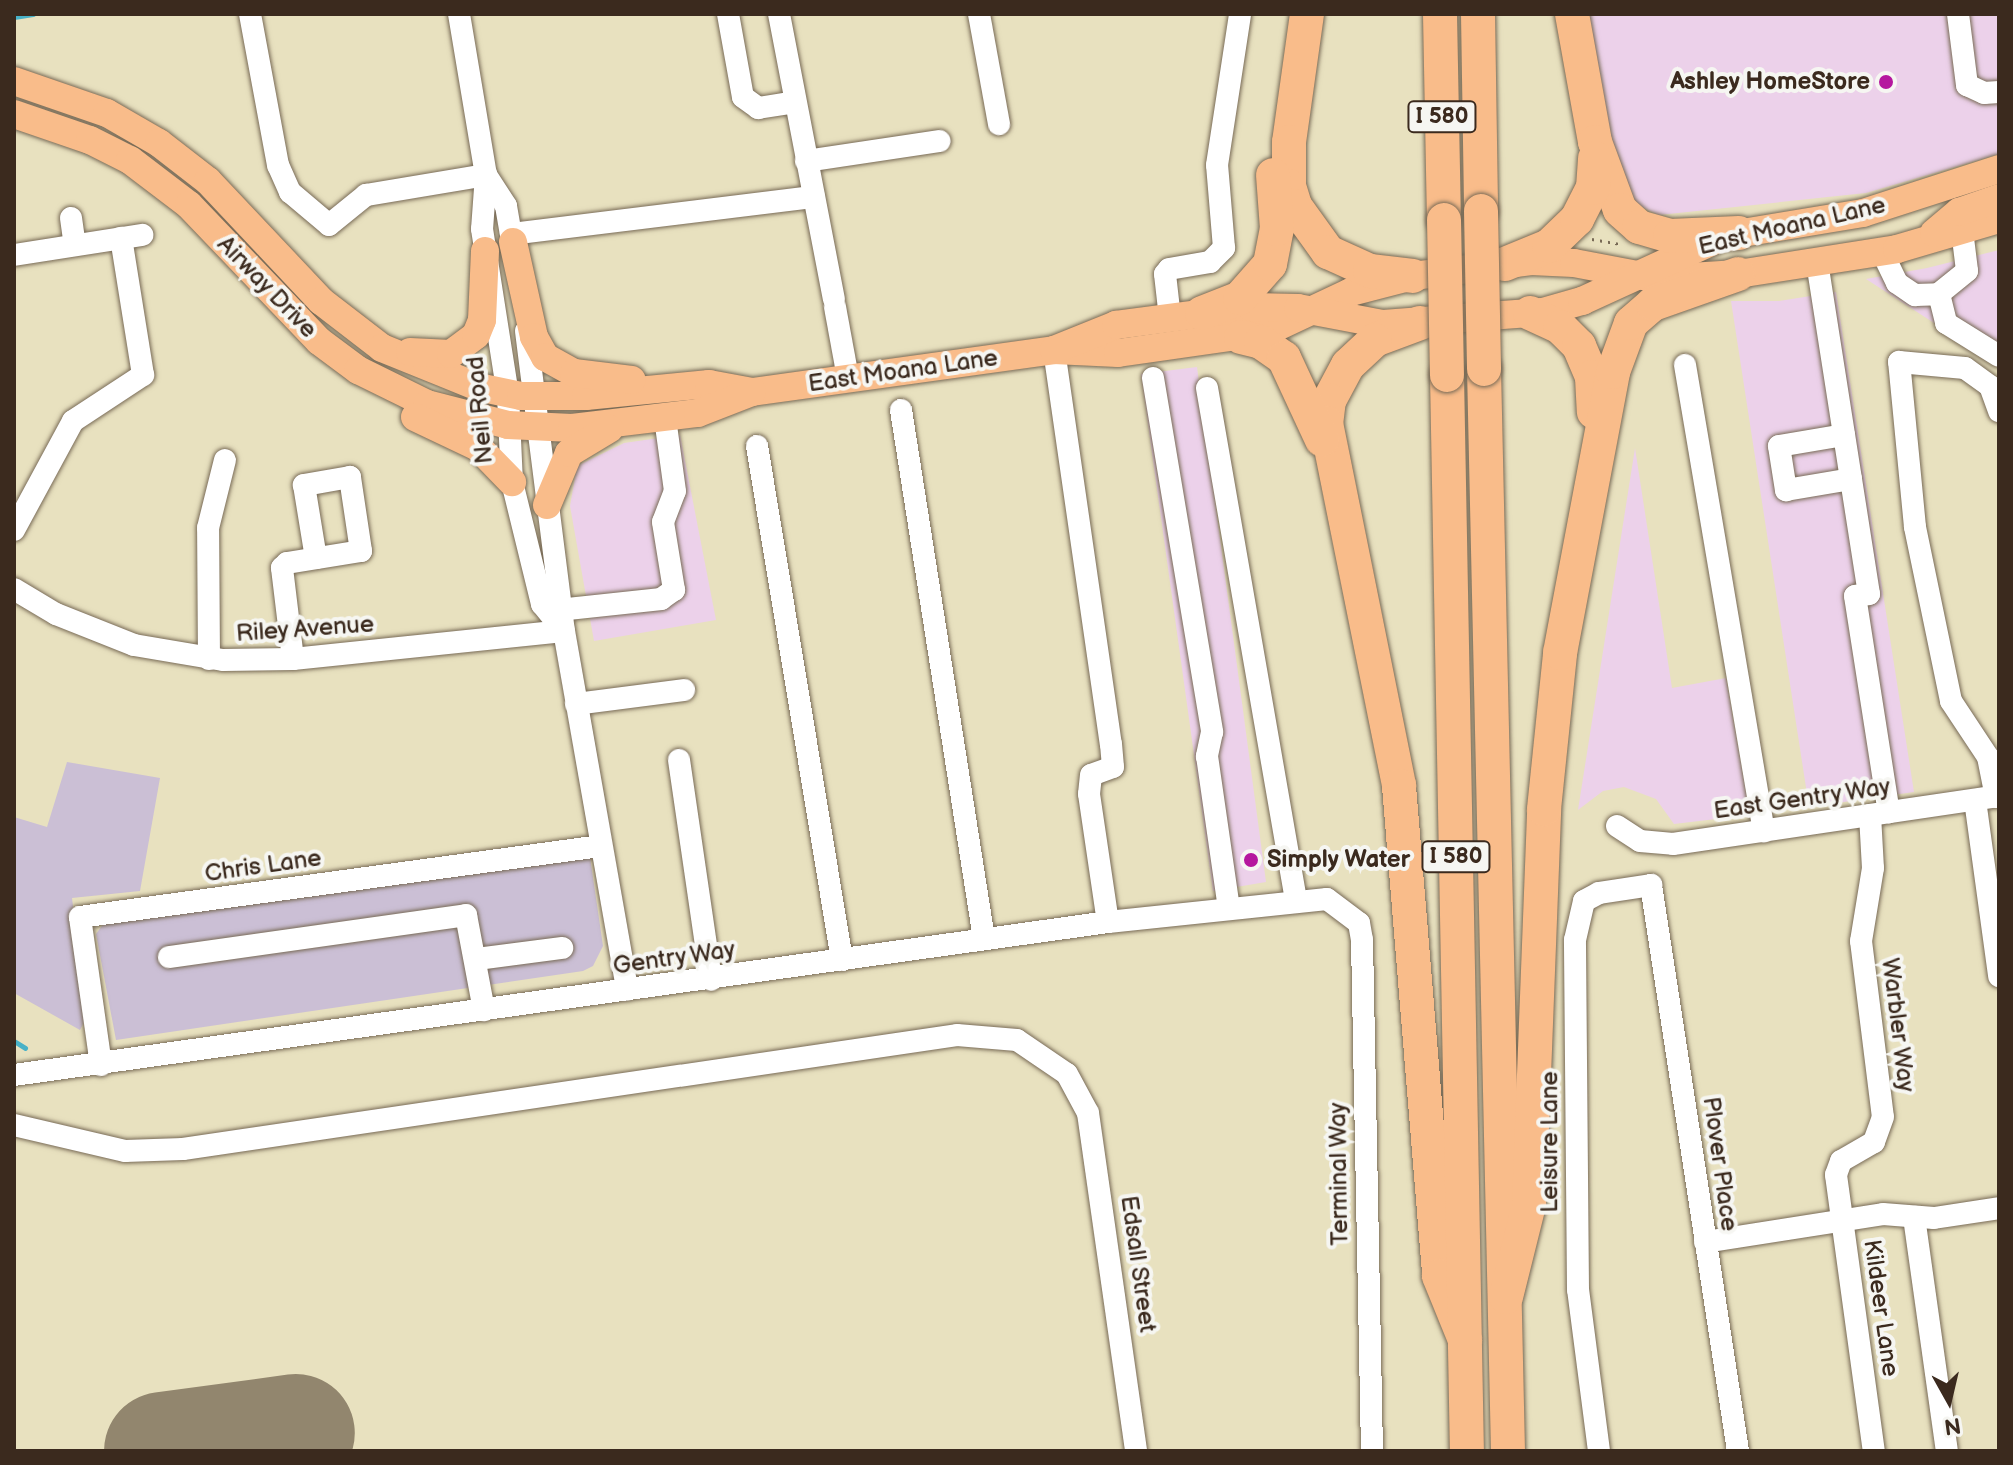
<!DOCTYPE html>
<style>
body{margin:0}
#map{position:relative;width:2013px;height:1465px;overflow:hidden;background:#e8e1bf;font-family:"Balsamiq Sans",sans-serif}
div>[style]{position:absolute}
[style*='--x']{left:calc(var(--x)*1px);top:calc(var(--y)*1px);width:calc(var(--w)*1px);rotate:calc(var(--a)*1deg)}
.built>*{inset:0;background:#ecd1ea}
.industrial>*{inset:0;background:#cbbfd5}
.stream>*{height:5px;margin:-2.5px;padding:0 2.5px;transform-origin:2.5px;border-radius:2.5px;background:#48b1c7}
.taxiway>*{height:48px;margin:-24px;padding:0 24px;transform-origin:24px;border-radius:24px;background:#92866e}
.runway>*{height:118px;margin:-59px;padding:0 59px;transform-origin:59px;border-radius:59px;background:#92866e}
.path>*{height:3px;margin-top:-1.5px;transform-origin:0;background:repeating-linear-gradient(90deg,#786a56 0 2px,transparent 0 8px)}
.roads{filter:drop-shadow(0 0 2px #786a56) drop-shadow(0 0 2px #786a56)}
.minor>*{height:22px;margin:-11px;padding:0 11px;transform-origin:11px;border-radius:11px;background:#fff}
.major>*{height:28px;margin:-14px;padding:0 14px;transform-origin:14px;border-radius:14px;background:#f9bc8a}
.highway>*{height:34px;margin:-17px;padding:0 17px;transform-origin:17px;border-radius:17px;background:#f9bc8a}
.bridges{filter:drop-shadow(0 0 2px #786a56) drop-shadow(0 0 2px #786a56)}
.highway-bridge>*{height:34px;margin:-17px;padding:0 17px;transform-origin:17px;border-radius:17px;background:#f9bc8a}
.dots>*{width:22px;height:22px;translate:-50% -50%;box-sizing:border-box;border:4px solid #f6f6f2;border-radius:50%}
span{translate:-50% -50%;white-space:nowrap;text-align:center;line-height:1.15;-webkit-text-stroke:8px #f6f6f2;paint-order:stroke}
.shield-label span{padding:2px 6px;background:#f6f6f2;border:2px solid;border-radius:6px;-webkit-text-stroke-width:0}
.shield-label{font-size:22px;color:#3b2a1e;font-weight:700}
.poi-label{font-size:24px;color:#3b2a1e;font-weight:700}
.right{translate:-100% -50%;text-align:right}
.left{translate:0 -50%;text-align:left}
.street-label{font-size:24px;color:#3b2a1e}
.frame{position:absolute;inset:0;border:16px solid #3b2a1e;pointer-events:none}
.north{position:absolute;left:1909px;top:1361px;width:80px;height:80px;-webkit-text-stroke:6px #f6f6f2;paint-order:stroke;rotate:172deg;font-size:22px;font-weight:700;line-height:32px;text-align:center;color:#3b2a1e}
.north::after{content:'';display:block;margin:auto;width:28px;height:36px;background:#3b2a1e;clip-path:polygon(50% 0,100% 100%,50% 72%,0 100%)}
</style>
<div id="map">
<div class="built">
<i style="clip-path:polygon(1585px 14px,1999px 14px,1999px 154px,1866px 193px,1659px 215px,1633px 203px,1614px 169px)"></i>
<i style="clip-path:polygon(1999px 250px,1999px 365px,1866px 279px,1927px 268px)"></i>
<i style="clip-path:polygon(1836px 292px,1914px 792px,1809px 807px,1731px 301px,1779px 301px)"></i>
<i style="clip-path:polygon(1197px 367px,1266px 882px,1213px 891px,1141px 374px)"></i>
<i style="clip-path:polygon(680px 435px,716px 620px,594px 641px,570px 506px,577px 466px,624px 443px)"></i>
<i style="clip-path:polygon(1635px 448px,1672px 688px,1726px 678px,1750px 815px,1674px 824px,1656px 799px,1624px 787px,1603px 791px,1578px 810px)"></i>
</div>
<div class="industrial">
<i style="clip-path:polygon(67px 762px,160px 778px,140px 891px,72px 898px,87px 1016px,80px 1030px,14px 993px,14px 817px,47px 827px)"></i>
<i style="clip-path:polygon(590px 857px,603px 946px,593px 966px,583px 971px,116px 1040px,96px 934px,104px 923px)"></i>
</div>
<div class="stream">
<i style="--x:14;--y:17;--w:19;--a:-9"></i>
<i style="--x:14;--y:1041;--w:13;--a:32"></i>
</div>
<div class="taxiway">
<i style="--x:253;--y:1439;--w:13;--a:67"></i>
</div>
<div class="runway">
<i style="--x:163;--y:1451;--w:134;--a:-7.7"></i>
</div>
<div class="path">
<i style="--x:1592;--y:239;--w:28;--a:10"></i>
</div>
<div class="roads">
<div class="minor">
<i style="--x:250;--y:14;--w:154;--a:79.5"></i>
<i style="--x:278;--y:165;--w:30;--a:66"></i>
<i style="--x:290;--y:192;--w:51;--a:40.2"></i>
<i style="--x:329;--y:225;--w:48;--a:-39"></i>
<i style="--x:366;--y:195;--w:122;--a:-9.5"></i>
<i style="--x:459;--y:14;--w:163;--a:80.5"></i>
<i style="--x:486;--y:175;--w:54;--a:94.2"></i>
<i style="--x:482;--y:229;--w:168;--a:81.1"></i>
<i style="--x:508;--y:395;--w:87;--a:87.4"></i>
<i style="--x:512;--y:482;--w:126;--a:76.2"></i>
<i style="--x:542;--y:604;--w:33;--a:51"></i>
<i style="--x:728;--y:14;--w:84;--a:79.8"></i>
<i style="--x:743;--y:97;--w:19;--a:36"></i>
<i style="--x:758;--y:108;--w:36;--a:-9"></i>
<i style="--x:779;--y:14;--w:290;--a:79.1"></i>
<i style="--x:979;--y:14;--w:112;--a:79.7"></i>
<i style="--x:1958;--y:14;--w:72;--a:82.8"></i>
<i style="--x:1967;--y:85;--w:19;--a:25"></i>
<i style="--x:1984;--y:93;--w:15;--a:-4"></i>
<i style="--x:806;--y:161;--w:135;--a:-8.5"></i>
<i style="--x:486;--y:175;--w:37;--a:57"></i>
<i style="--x:506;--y:206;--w:53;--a:80.2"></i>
<i style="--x:71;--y:218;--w:27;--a:82"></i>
<i style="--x:1962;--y:230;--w:41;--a:83"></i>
<i style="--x:1967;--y:271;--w:36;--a:141"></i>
<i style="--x:1939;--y:294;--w:30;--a:76"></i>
<i style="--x:1946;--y:323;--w:62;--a:31.9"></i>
<i style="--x:511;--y:234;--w:305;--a:-7"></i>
<i style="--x:1882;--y:252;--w:34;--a:64"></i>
<i style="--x:1897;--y:283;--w:22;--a:34"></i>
<i style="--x:1915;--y:295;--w:24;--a:-2"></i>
<i style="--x:14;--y:255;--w:130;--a:-8.9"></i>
<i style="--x:1817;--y:262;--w:336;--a:81.1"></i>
<i style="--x:1869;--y:594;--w:14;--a:172"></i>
<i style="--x:1855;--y:596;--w:219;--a:81.1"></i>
<i style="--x:835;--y:307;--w:72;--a:79.6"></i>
<i style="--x:1170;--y:318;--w:44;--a:-96.5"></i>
<i style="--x:1165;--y:274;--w:6;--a:-51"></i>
<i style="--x:1169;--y:269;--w:42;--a:-9.7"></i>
<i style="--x:1210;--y:262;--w:20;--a:-45"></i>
<i style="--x:1224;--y:248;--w:83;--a:-94.8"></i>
<i style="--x:1217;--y:165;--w:153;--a:-81.3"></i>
<i style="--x:526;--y:331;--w:302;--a:82.8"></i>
<i style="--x:564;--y:631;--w:364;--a:80"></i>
<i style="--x:1054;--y:350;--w:398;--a:81.8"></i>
<i style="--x:1111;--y:744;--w:23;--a:85"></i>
<i style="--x:1113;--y:767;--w:23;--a:160"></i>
<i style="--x:1091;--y:775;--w:19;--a:96"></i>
<i style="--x:1089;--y:794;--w:129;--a:81.6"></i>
<i style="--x:1685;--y:365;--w:473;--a:80.4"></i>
<i style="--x:1153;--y:378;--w:359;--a:80.5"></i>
<i style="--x:1212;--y:732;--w:25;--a:102"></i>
<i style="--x:1207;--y:756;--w:154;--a:81.8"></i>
<i style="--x:1207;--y:388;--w:520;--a:80.14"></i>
<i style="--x:901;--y:410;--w:535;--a:81.08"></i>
<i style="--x:1844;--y:435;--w:66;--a:170.4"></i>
<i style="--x:1779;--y:446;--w:45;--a:81"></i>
<i style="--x:1786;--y:490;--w:66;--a:-9.6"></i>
<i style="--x:757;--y:446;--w:521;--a:80.61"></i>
<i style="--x:14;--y:530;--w:124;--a:-61.6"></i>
<i style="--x:73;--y:421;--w:84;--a:-33.3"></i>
<i style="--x:143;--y:375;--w:139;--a:-99.1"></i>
<i style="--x:14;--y:589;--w:49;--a:30.8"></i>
<i style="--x:56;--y:614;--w:84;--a:21.7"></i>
<i style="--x:134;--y:645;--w:90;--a:9.6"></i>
<i style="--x:223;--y:660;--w:70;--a:-0.8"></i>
<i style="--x:293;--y:659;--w:272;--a:-5.9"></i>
<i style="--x:549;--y:611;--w:113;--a:-6.1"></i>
<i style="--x:661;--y:599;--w:16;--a:-35"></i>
<i style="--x:674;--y:590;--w:69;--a:-99.2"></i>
<i style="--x:663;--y:522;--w:33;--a:-69"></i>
<i style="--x:675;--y:491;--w:74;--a:-97.8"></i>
<i style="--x:209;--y:659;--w:131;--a:-90.4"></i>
<i style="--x:208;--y:528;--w:70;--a:-76"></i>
<i style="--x:293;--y:659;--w:92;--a:-96.9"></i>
<i style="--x:282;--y:568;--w:7;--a:-45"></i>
<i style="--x:287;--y:563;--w:75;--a:-9.2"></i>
<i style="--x:361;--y:551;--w:75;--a:-98.5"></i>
<i style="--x:350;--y:477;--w:47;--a:170.1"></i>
<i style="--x:304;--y:485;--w:74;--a:80.7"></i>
<i style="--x:576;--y:704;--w:109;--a:-7.4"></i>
<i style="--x:679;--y:760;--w:222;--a:81.7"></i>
<i style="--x:1996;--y:797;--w:41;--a:-101.3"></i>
<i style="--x:1988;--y:757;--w:67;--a:-123.5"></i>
<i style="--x:1951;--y:701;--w:178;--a:-101.7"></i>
<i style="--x:1915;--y:527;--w:166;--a:-95.5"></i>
<i style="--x:1899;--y:362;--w:66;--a:5.2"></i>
<i style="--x:1965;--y:368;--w:31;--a:36"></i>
<i style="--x:1990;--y:386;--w:27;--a:70"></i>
<i style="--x:1975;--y:800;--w:178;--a:82.2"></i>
<i style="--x:1870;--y:815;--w:53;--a:86.8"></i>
<i style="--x:1873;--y:868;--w:74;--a:99.3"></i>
<i style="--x:1861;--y:941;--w:177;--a:82.9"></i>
<i style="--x:1883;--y:1117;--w:27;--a:110"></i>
<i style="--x:1874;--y:1142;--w:38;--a:150"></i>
<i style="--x:1841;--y:1161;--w:15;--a:110"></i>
<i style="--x:1836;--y:1175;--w:279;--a:82.2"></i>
<i style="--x:1617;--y:826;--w:27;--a:33"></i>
<i style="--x:1640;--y:841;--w:33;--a:5"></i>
<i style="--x:1673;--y:844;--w:330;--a:-8.4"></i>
<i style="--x:169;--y:957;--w:300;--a:-8"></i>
<i style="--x:466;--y:915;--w:97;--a:79.3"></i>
<i style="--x:477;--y:959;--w:86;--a:-7.4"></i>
<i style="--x:101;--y:1065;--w:149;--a:-98.1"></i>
<i style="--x:80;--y:917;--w:525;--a:-7.77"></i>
<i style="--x:14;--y:1075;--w:1105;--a:-7.96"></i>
<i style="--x:1108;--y:922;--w:220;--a:-6"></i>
<i style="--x:1327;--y:899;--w:40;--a:37"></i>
<i style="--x:1359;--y:923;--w:17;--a:80"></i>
<i style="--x:1362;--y:940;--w:511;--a:88.88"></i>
<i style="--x:14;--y:1125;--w:114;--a:13.2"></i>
<i style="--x:125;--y:1151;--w:58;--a:-2"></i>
<i style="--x:183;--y:1149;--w:782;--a:-8.38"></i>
<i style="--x:957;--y:1035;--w:60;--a:4.8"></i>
<i style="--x:1017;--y:1040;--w:60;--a:34.2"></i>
<i style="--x:1067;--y:1074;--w:44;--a:61.7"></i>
<i style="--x:1088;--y:1113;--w:341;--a:81.9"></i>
<i style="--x:1914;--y:1217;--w:236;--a:82"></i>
<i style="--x:1705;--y:1242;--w:180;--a:-8.9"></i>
<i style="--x:1883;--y:1214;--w:51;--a:4.5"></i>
<i style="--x:1934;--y:1218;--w:66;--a:-8.7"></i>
<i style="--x:1599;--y:1451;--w:162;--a:-97.4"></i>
<i style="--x:1578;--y:1290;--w:350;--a:-90.5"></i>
<i style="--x:1575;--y:940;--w:40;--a:-77"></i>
<i style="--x:1584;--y:901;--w:17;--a:-28"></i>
<i style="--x:1599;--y:893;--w:53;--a:-8.7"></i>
<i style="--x:1651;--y:885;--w:573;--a:81.26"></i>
</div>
<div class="major">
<i style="--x:14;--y:81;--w:98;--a:19"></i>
<i style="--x:107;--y:113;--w:60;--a:30"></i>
<i style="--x:159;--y:143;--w:62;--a:37.8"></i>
<i style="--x:208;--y:181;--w:165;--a:46.7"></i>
<i style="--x:321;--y:301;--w:77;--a:37.6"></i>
<i style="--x:382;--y:348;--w:104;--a:22.1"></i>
<i style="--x:478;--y:387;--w:44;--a:11.8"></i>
<i style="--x:521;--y:396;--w:65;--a:0"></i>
<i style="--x:586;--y:396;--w:124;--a:-5.6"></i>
<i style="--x:709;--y:384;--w:44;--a:10.5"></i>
<i style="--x:752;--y:392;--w:305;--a:-7.9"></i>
<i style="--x:1054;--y:350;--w:64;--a:2.7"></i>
<i style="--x:1118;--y:353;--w:149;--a:-8.1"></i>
<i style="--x:1266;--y:332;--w:94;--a:-25.2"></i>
<i style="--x:1351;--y:292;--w:64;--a:-14.5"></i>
<i style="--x:1413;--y:276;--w:119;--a:-7.2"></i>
<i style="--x:1531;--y:261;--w:43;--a:2.7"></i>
<i style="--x:1574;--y:263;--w:86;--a:10.8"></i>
<i style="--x:1658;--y:279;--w:80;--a:-3.6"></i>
<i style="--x:1738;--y:274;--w:161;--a:-8.9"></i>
<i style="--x:1897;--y:249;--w:106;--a:-16.4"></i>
<i style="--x:14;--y:114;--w:80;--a:18.9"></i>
<i style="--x:90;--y:140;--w:45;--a:26.6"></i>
<i style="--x:130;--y:160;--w:74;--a:37.3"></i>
<i style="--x:189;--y:205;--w:188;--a:46.3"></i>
<i style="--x:319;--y:341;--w:49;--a:36.6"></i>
<i style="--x:358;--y:370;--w:77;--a:26.2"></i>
<i style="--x:427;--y:404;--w:84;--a:14.5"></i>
<i style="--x:508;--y:425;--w:64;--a:2.7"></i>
<i style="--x:572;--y:428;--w:127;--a:-6.8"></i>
<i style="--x:698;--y:413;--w:58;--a:-21.3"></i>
<i style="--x:1934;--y:233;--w:33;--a:-40"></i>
<i style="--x:1959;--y:212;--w:42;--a:-19.3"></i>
<i style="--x:513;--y:242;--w:97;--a:77.5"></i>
<i style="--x:534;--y:337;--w:23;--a:61"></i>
<i style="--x:545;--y:357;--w:33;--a:29"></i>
<i style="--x:574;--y:373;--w:58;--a:6.9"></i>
<i style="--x:1054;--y:350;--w:67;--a:-22"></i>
<i style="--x:1116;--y:325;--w:136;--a:-7.6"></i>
<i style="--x:1251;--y:307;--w:47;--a:1.2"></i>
<i style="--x:1298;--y:308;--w:86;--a:10.7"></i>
<i style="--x:1383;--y:324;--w:160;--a:-4.3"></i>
<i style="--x:1543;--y:312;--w:41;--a:-15.8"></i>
<i style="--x:1582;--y:301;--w:156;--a:-24.6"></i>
<i style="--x:1724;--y:236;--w:141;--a:-9.4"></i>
<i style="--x:1863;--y:213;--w:143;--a:-17.9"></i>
<i style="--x:410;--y:352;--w:41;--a:2.8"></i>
<i style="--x:451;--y:354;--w:31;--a:-37"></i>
<i style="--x:476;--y:335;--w:16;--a:-68"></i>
<i style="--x:482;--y:320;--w:69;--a:-87.5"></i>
<i style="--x:415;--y:417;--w:70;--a:25.5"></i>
<i style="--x:478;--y:447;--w:49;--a:45.8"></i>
<i style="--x:547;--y:505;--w:56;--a:-67.1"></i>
<i style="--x:569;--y:453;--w:47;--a:-31"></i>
</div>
<div class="highway">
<i style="--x:1307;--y:14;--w:129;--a:98"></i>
<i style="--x:1289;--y:142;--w:44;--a:90"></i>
<i style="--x:1289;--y:186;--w:21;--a:73"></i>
<i style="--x:1295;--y:206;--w:57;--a:54.3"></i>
<i style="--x:1328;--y:252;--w:46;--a:24.3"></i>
<i style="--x:1370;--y:271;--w:43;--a:6.6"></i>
<i style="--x:1440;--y:14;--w:206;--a:88.9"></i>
<i style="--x:1478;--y:14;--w:197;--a:89.1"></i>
<i style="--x:1572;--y:14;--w:130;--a:79.8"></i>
<i style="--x:1595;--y:142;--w:72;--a:69.8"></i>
<i style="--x:1620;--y:210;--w:25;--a:42"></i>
<i style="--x:1639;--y:227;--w:32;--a:16"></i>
<i style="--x:1670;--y:236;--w:69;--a:-2.5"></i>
<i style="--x:1505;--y:264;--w:48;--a:-22.2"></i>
<i style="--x:1549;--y:246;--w:39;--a:-44"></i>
<i style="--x:1577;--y:219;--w:35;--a:-63"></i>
<i style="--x:1593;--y:188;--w:30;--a:-86"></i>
<i style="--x:1202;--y:313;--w:41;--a:-21.5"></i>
<i style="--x:1240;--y:298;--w:45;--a:-48.6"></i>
<i style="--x:1270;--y:264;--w:36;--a:-79"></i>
<i style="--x:1277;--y:229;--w:54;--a:-94.2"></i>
<i style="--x:1530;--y:313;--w:33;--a:25"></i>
<i style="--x:1560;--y:327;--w:27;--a:45"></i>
<i style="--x:1579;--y:346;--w:34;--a:67"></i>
<i style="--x:1592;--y:377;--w:35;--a:87"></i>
<i style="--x:1420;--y:323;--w:48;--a:159.3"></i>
<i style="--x:1375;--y:340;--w:37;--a:137"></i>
<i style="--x:1348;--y:365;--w:40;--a:118"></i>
<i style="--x:1329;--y:400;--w:23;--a:97"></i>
<i style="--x:1326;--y:423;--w:370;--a:78.6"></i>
<i style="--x:1399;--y:786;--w:492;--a:85.3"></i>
<i style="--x:1439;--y:1276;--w:69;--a:67.9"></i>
<i style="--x:1241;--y:337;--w:21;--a:14"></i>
<i style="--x:1261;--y:342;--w:28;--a:35"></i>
<i style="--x:1284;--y:358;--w:90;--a:65.1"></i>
<i style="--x:1484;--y:369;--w:1082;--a:88.73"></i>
<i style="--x:1447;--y:375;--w:1076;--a:88.94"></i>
<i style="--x:1506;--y:1297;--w:95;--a:-76"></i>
<i style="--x:1529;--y:1205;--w:396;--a:-87.8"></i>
<i style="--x:1544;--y:809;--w:157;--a:-84.1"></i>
<i style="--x:1560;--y:653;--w:286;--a:-79.3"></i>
<i style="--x:1613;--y:372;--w:52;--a:-69.8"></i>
<i style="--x:1631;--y:323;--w:29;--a:-41"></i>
<i style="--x:1653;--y:304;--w:90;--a:-19.4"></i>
</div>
</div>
<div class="bridges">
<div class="highway-bridge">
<i style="--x:1481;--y:211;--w:158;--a:88.9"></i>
<i style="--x:1444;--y:220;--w:155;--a:88.9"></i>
</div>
</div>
<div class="dots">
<i style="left:1886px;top:82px;background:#b5179e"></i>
<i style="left:1251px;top:860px;background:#b5179e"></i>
</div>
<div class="shield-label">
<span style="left:1442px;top:117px">I 580</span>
<span style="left:1456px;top:857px">I 580</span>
</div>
<div class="poi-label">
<span class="right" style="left:1870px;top:82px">Ashley HomeStore</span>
<span class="left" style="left:1267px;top:860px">Simply Water</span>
</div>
<div class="street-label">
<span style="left:1792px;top:226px;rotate:-13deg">East Moana Lane</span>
<span style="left:267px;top:287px;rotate:46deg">Airway Drive</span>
<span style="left:903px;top:371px;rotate:-8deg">East Moana Lane</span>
<span style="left:480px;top:410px;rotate:-95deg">Neil Road</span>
<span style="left:305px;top:629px;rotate:-4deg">Riley Avenue</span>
<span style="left:1802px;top:799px;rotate:-8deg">East Gentry Way</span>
<span style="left:263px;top:866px;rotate:-8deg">Chris Lane</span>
<span style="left:674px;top:958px;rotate:-8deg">Gentry Way</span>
<span style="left:1898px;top:1025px;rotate:83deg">Warbler Way</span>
<span style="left:1550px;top:1142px;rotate:-90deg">Leisure Lane</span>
<span style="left:1720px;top:1164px;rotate:82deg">Plover Place</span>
<span style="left:1339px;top:1174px;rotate:-91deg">Terminal Way</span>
<span style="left:1138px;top:1264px;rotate:82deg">Edsall Street</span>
<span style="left:1881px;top:1308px;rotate:82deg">Kildeer Lane</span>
</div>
<div class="frame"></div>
<div class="north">N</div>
</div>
